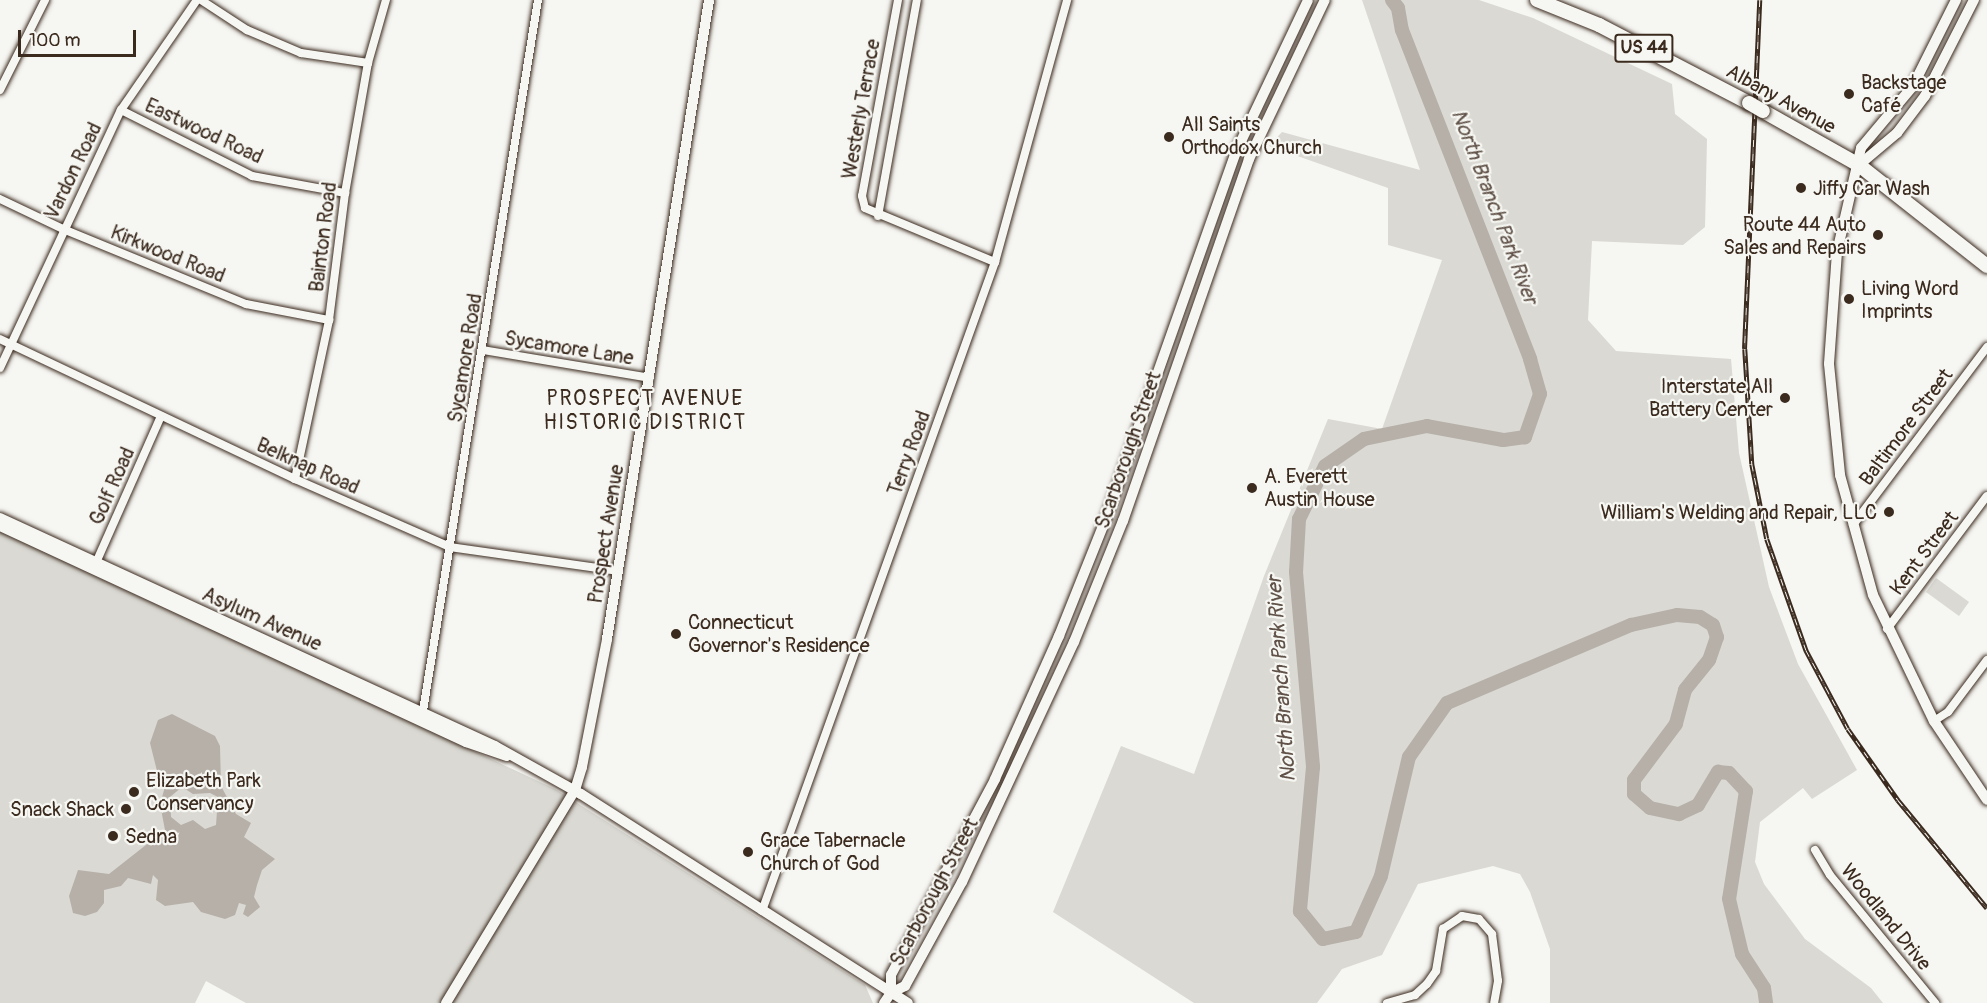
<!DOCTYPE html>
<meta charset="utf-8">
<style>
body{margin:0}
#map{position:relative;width:1987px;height:1003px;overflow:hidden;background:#f6f6f2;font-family:Pangolin,sans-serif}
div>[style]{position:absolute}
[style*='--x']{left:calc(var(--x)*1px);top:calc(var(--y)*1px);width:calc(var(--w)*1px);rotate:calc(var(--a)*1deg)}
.green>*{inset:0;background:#dad9d3}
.water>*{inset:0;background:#b6b0a9}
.river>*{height:14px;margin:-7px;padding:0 7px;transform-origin:7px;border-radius:7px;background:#b6b0a9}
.roads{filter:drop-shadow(0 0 2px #3b2a1e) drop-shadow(0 0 2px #3b2a1e)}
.street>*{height:8px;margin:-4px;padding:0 4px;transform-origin:4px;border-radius:4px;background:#f6f6f2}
.secondary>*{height:10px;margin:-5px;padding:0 5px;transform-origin:5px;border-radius:5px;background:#f6f6f2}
.highway>*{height:14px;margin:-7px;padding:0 7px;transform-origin:7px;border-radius:7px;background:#f6f6f2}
.rail>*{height:4.5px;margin-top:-2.25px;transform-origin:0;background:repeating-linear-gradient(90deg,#f6f6f2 0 7px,#3b2a1e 0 14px);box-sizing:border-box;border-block:2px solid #3b2a1e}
.bridges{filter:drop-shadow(0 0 2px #3b2a1e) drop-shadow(0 0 2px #3b2a1e)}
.highway-bridge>*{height:14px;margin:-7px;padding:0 7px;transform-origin:7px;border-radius:7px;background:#f6f6f2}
.dots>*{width:16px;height:16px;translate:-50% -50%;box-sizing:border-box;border:3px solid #f6f6f2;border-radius:50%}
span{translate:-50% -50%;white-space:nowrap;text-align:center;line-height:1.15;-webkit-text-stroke:4.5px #f6f6f2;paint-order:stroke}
.shield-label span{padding:2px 4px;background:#f6f6f2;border:2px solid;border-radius:4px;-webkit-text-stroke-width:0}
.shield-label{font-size:18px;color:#3b2a1e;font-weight:700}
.poi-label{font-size:20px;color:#3b2a1e}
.left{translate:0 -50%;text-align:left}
.right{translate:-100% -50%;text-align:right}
.street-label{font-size:20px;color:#3b2a1e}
.water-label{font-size:21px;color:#605248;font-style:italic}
.neighbourhood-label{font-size:21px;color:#3b2a1e;letter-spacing:1.5px}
.scale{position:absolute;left:18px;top:30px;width:118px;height:27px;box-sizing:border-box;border:3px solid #3b2a1e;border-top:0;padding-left:8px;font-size:18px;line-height:21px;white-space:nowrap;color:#3b2a1e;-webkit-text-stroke:4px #f6f6f2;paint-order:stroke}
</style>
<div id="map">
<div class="green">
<i style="clip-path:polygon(1362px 0,1479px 0,1533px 18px,1672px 84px,1675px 114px,1707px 139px,1705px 227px,1683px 245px,1592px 241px,1588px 320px,1616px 351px,1731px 359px,1739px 453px,1769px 587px,1798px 664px,1857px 770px,1812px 799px,1803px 788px,1760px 822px,1755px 862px,1764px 884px,1805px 939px,1871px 988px,1883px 1003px,1550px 1003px,1550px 949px,1530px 892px,1520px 874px,1493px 866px,1418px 884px,1382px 955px,1342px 969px,1317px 1003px,1194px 1003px,1053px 912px,1121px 746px,1194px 774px,1264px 576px,1328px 419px,1382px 429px,1442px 260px,1388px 245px,1388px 188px,1269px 146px,1282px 132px,1420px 170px)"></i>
<i style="clip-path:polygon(0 529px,555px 789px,865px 985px,873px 1003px,246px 1003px,206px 981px,195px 1003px,0 1003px)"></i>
<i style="clip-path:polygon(1936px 578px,1969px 602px,1959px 616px,1926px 592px)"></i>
</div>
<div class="water">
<i style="clip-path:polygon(evenodd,172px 714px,215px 736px,220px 746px,221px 786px,236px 814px,251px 823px,244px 837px,275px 859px,262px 870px,257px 885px,254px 897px,260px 907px,248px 917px,243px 914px,246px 905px,239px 903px,235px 915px,225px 919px,201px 912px,193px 902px,165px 906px,156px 900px,158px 880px,153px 875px,151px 884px,128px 878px,121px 886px,104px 890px,104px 903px,97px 912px,85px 916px,73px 913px,69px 896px,78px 870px,109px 874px,165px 830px,160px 804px,167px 780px,157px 771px,150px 743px,158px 720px,172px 714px,182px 787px,193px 794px,210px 793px,218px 797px,216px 825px,205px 829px,193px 820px,181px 825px,171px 817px,170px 797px,182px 787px)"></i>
</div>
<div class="river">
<i style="--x:1392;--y:0;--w:10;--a:53"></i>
<i style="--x:1398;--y:8;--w:22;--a:80"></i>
<i style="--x:1402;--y:30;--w:353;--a:68.7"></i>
<i style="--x:1530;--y:359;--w:36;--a:74"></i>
<i style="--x:1540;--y:394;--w:46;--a:109.2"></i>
<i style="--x:1525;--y:437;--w:22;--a:172"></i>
<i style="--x:1503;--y:440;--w:77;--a:-169.6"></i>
<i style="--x:1427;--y:426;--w:64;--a:168.3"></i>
<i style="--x:1364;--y:439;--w:47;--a:145.3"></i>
<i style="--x:1325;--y:466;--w:59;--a:116.1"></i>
<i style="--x:1299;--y:519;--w:53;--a:93.2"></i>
<i style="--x:1296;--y:572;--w:196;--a:85"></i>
<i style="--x:1313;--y:767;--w:145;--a:95.2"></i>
<i style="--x:1300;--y:911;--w:36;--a:51"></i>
<i style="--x:1323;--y:939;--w:34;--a:-12"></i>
<i style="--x:1356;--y:932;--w:61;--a:-65.9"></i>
<i style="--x:1381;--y:876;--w:122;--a:-76.8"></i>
<i style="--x:1409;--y:757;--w:66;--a:-54.9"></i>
<i style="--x:1447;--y:703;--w:200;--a:-23"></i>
<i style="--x:1631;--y:625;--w:47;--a:-12.3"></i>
<i style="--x:1677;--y:615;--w:23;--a:5"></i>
<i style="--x:1700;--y:617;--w:15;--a:32"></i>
<i style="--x:1713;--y:625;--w:13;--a:72"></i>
<i style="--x:1717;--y:637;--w:24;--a:109"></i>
<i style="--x:1709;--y:660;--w:38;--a:129"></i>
<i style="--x:1685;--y:690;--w:35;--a:105"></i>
<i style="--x:1676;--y:724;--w:70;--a:126.9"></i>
<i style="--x:1634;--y:780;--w:14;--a:90"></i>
<i style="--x:1634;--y:794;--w:21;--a:41"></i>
<i style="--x:1650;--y:808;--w:30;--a:12"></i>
<i style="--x:1679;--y:814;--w:21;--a:-25"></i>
<i style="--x:1698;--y:805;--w:39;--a:-59"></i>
<i style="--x:1718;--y:772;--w:11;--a:5"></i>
<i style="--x:1729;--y:773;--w:25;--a:47"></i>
<i style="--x:1746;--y:791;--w:109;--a:98.9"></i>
<i style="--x:1729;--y:899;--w:57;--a:76.7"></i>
<i style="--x:1742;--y:954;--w:40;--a:57.1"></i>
<i style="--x:1764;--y:988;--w:15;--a:82"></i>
</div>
<div class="roads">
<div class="street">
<i style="--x:201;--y:0;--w:55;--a:33.1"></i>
<i style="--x:247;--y:30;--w:59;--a:23.1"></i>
<i style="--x:301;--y:53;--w:68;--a:8.5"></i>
<i style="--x:898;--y:0;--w:199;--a:100.4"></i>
<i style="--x:862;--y:196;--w:12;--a:76"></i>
<i style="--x:865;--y:208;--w:141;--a:22.6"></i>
<i style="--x:0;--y:90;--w:101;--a:-63.4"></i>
<i style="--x:121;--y:110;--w:147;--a:26.7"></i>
<i style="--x:252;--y:176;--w:95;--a:10.4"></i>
<i style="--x:0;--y:199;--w:70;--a:25.5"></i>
<i style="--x:63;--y:229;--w:198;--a:22.3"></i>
<i style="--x:246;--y:304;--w:85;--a:10.9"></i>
<i style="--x:878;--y:216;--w:219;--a:-79.8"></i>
<i style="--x:0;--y:339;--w:327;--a:25.4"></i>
<i style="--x:295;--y:479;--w:169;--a:23.7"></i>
<i style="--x:450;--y:547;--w:170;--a:8.1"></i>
<i style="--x:483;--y:350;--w:169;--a:9.5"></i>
<i style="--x:0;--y:368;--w:285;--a:-64.9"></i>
<i style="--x:121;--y:110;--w:134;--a:-55.4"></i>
<i style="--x:295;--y:479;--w:163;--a:-77.9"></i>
<i style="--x:329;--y:320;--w:128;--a:-82.8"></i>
<i style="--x:345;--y:193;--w:132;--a:-80"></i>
<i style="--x:368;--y:63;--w:66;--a:-74.1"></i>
<i style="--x:1853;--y:525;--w:223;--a:-53"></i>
<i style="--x:95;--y:565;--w:163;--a:-66.1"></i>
<i style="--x:1887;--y:629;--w:166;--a:-53.1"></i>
<i style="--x:422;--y:717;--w:726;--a:-80.81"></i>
<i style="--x:1934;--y:721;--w:17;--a:-33"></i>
<i style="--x:1948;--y:712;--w:65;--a:-53.1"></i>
<i style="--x:1815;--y:850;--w:29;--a:59"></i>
<i style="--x:1830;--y:875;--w:166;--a:50.6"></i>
<i style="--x:762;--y:911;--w:690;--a:-70.25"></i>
<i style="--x:995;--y:262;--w:272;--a:-74.6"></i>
<i style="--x:1387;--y:1003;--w:29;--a:-16"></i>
<i style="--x:1415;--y:995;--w:16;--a:-43"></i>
<i style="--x:1427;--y:984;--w:16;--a:-55"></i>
<i style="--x:1436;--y:971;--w:43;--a:-80.5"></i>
<i style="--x:1443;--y:929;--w:23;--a:-34"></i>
<i style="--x:1462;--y:916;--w:17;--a:10"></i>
<i style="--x:1479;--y:919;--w:20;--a:49"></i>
<i style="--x:1492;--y:934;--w:47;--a:82.7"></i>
<i style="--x:1498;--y:981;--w:22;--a:100"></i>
</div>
<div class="secondary">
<i style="--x:1956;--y:0;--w:96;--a:116.6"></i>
<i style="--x:1913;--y:86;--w:81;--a:130"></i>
<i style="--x:1861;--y:148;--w:107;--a:103"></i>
<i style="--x:1837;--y:252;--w:112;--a:94.1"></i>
<i style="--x:1829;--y:364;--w:112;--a:84.3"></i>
<i style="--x:1840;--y:475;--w:124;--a:74.6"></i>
<i style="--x:1873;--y:595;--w:140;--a:64.2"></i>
<i style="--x:1934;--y:721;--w:95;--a:56.1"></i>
<i style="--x:1859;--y:165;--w:50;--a:-40.1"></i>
<i style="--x:1897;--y:133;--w:46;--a:-52.9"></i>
<i style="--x:1925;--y:96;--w:108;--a:-63"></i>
<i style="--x:0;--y:518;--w:545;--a:24.73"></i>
<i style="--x:495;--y:746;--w:98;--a:29.2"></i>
<i style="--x:581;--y:794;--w:388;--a:32.6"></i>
<i style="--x:0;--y:526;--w:514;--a:24.87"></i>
<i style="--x:466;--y:742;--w:43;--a:18.9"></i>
<i style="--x:891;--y:993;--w:18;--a:-90"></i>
<i style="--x:891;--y:975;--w:222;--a:-62"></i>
<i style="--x:995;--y:779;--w:157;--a:-65.9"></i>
<i style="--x:1059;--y:636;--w:129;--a:-68.2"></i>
<i style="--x:1107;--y:516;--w:384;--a:-70.5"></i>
<i style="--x:1235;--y:154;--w:170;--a:-64.6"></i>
<i style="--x:446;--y:1003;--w:249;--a:-58.8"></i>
<i style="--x:575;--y:790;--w:24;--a:-73"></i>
<i style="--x:582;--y:767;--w:130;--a:-78.9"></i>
<i style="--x:607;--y:639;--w:647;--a:-80.93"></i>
<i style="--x:884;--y:1003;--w:12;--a:-55"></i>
<i style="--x:891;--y:993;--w:16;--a:-27"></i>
<i style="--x:905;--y:986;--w:119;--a:-61.3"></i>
<i style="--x:962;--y:882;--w:265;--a:-65"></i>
<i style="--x:1074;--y:642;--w:131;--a:-68"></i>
<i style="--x:1123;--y:521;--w:383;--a:-70.8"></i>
<i style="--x:1249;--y:159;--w:176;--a:-64.5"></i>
</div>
<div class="highway">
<i style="--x:1537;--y:0;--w:67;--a:22"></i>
<i style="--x:1599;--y:25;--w:169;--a:27.5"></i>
<i style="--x:1763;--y:111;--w:110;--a:29.4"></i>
<i style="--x:1859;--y:165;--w:163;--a:38.3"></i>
</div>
</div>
<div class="rail">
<i style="--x:1760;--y:0;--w:349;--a:92.5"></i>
<i style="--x:1745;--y:349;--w:115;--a:86.5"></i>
<i style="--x:1752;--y:464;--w:76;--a:78.7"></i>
<i style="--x:1767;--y:539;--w:118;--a:70.6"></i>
<i style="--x:1806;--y:650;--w:89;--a:62"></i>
<i style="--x:1848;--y:729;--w:87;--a:54.8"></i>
<i style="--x:1898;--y:800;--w:140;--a:50.5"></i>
</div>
<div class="bridges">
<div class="highway-bridge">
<i style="--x:1749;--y:103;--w:16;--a:30"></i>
</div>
</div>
<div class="dots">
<i style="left:1849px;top:94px;background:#3b2a1e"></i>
<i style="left:1169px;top:137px;background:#3b2a1e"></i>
<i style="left:1801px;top:188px;background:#3b2a1e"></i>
<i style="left:1878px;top:235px;background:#3b2a1e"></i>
<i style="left:1849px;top:299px;background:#3b2a1e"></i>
<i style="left:1785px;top:398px;background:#3b2a1e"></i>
<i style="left:1252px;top:488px;background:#3b2a1e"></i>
<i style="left:1889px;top:512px;background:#3b2a1e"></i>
<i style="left:676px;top:634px;background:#3b2a1e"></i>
<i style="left:134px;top:792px;background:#3b2a1e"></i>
<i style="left:126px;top:809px;background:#3b2a1e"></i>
<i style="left:113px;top:836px;background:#3b2a1e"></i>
<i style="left:748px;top:852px;background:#3b2a1e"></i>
</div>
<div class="shield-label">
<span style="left:1644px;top:48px">US 44</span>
</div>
<div class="poi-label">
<span class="left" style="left:1861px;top:94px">Backstage<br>Café</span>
<span class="left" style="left:1181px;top:136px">All Saints<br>Orthodox Church</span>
<span class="left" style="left:1813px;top:188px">Jiffy Car Wash</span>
<span class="right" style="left:1866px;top:236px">Route 44 Auto<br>Sales and Repairs</span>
<span class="left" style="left:1861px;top:300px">Living Word<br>Imprints</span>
<span class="right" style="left:1773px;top:398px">Interstate All<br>Battery Center</span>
<span class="left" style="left:1264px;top:488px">A. Everett<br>Austin House</span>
<span class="right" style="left:1877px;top:512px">William's Welding and Repair, LLC</span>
<span class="left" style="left:688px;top:634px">Connecticut<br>Governor's Residence</span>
<span class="left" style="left:146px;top:792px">Elizabeth Park<br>Conservancy</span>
<span class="right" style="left:114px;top:809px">Snack Shack</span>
<span class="left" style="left:125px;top:836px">Sedna</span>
<span class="left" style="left:760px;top:852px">Grace Tabernacle<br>Church of God</span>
</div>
<div class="street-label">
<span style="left:1781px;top:99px;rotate:29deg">Albany Avenue</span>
<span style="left:861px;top:109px;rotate:-80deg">Westerly Terrace</span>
<span style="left:204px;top:131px;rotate:25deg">Eastwood Road</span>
<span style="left:73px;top:171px;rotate:-64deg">Vardon Road</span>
<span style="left:323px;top:237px;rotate:-83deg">Bainton Road</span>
<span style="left:168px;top:254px;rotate:22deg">Kirkwood Road</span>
<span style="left:569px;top:348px;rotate:9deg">Sycamore Lane</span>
<span style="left:465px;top:358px;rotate:-81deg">Sycamore Road</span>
<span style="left:1906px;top:427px;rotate:-53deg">Baltimore Street</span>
<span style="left:1128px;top:450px;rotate:-71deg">Scarborough Street</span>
<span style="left:909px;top:453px;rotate:-70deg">Terry Road</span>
<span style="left:308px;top:466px;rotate:24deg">Belknap Road</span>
<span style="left:112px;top:486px;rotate:-66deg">Golf Road</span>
<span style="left:606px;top:534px;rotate:-81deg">Prospect Avenue</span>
<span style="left:1924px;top:553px;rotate:-53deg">Kent Street</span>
<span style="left:262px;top:619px;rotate:24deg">Asylum Avenue</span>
<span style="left:934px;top:892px;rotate:-62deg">Scarborough Street</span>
<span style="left:1886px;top:917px;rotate:51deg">Woodland Drive</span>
</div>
<div class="water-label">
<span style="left:1494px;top:207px;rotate:69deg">North Branch Park River</span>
<span style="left:1282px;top:679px;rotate:-94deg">North Branch Park River</span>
</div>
<div class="neighbourhood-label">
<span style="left:645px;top:411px">PROSPECT AVENUE<br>HISTORIC DISTRICT</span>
</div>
<div class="scale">100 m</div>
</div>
